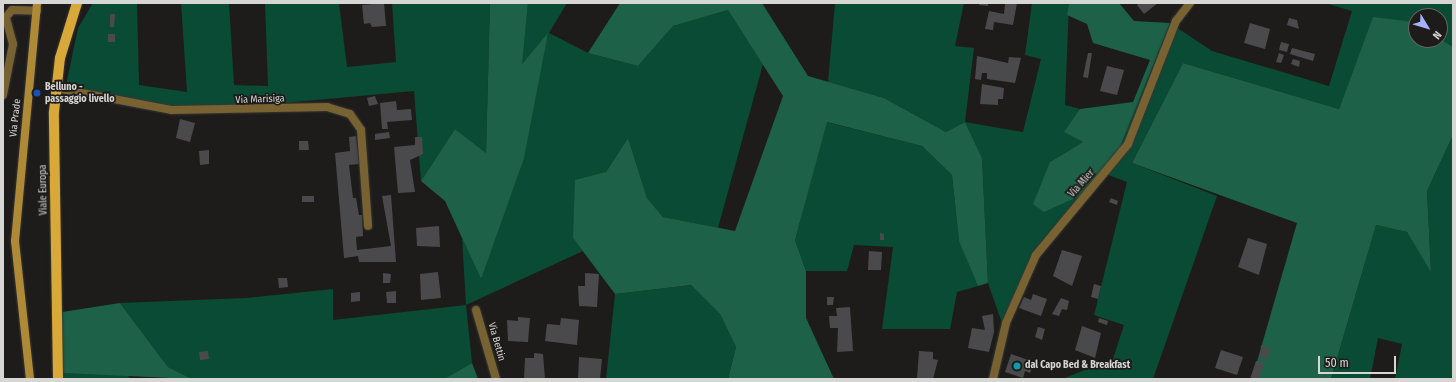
<!DOCTYPE html>
<style>
body{margin:0}
#map{position:relative;width:1456px;height:382px;overflow:hidden;background:#1d1c1a;font-family:"Fira Sans Condensed",sans-serif}
div>[style]{position:absolute}
[style*='--x']{left:calc(var(--x)*1px);top:calc(var(--y)*1px);width:calc(var(--w)*1px);rotate:calc(var(--a)*1deg)}
.green>*{inset:0;background:#0a4b35}
.forest>*{inset:0;background:#1c6148}
.building>*{inset:0;background:#4a4a4d}
.roads{filter:drop-shadow(0 0 1px #373634) drop-shadow(0 0 1px #373634)}
.minor>*{height:8px;margin:-4px;padding:0 4px;transform-origin:4px;border-radius:4px;background:#786232}
.tertiary>*{height:8px;margin:-4px;padding:0 4px;transform-origin:4px;border-radius:4px;background:#786232}
.secondary>*{height:8px;margin:-4px;padding:0 4px;transform-origin:4px;border-radius:4px;background:#ae8a37}
.primary>*{height:10px;margin:-5px;padding:0 5px;transform-origin:5px;border-radius:5px;background:#d8a838}
.dots>*{width:11px;height:11px;translate:-50% -50%;box-sizing:border-box;border:2px solid #1d1c1a;border-radius:50%}
span{translate:-50% -50%;white-space:nowrap;text-align:center;line-height:1.15;-webkit-text-stroke:3.5px #1d1c1a;paint-order:stroke}
.poi-label{font-size:10px;color:#d6d6d4;font-weight:700}
.left{translate:0 -50%;text-align:left}
.street-label{font-size:10px;color:#d6d6d4}
.frame{position:absolute;inset:0;border:4px solid #d6d6d4;pointer-events:none}
.north{position:absolute;left:1408px;top:8px;width:40px;height:40px;box-sizing:border-box;background:#1d1c1a;border:1px solid #676664;border-radius:50%;rotate:128deg;font-size:11px;font-weight:700;line-height:16px;text-align:center;color:#d6d6d4}
.north::after{content:'';display:block;margin:auto;width:14px;height:18px;background:#a5b1fc;clip-path:polygon(50% 0,100% 100%,50% 72%,0 100%)}
.scale{position:absolute;left:1318px;top:356px;width:78px;height:18px;box-sizing:border-box;border:2px solid #d6d6d4;border-top:0;padding-left:5px;font-size:12px;line-height:14px;white-space:nowrap;color:#d6d6d4;-webkit-text-stroke:3px #1d1c1a;paint-order:stroke}
</style>
<div id="map">
<div class="green">
<i style="clip-path:polygon(93px 3px,137px 3px,139px 85px,187px 92px,181px 3px,229px 3px,234px 85px,268px 86px,265px 3px,339px 3px,347px 67px,396px 62px,392px 3px,490px 3px,486px 153px,455px 129px,421px 181px,414px 91px,240px 107px,166px 107px,66px 85px,78px 28px)"></i>
<i style="clip-path:polygon(528px 3px,567px 3px,549px 33px,588px 53px,638px 66px,673px 26px,728px 10px,763px 64px,718px 228px,663px 217px,647px 198px,628px 138px,606px 172px,573px 238px,583px 251px,466px 305px,472px 363px,444px 379px,192px 379px,168px 367px,120px 303px,246px 298px,333px 289px,333px 320px,466px 305px,462px 238px,481px 279px,548px 34px,521px 65px)"></i>
<i style="clip-path:polygon(835px 3px,964px 3px,955px 46px,974px 48px,965px 122px,1023px 132px,1041px 59px,1025px 55px,1032px 3px,1069px 3px,1065px 105px,1080px 109px,1065px 132px,1083px 142px,1050px 162px,1084px 194px,1040px 243px,1002px 323px,988px 283px,982px 158px,965px 122px,946px 132px,884px 98px,828px 82px)"></i>
<i style="clip-path:polygon(1325px 3px,1453px 3px,1453px 47px,1440px 39px,1440px 16px,1416px 16px,1416px 23px,1373px 18px,1339px 109px,1183px 63px,1132px 163px,1217px 196px,1153px 379px,1062px 379px,1113px 359px,1124px 325px,1094px 315px,1127px 182px,1103px 173px,1116px 157px,1170px 23px,1212px 51px,1329px 86px,1352px 11px)"></i>
<i style="clip-path:polygon(826px 122px,922px 146px,952px 175px,959px 240px,978px 286px,957px 292px,950px 329px,882px 329px,893px 247px,854px 245px,847px 271px,806px 271px,795px 240px)"></i>
<i style="clip-path:polygon(1453px 135px,1453px 379px,1395px 379px,1402px 344px,1378px 338px,1370px 379px,1331px 379px,1376px 225px,1407px 232px,1431px 271px,1427px 191px)"></i>
<i style="clip-path:polygon(691px 285px,720px 314px,736px 347px,728px 379px,606px 379px,615px 294px)"></i>
<i style="clip-path:polygon(63px 373px,126px 374px,131px 379px,63px 379px)"></i>
</div>
<div class="forest">
<i style="clip-path:polygon(490px 3px,528px 3px,522px 64px,548px 33px,524px 158px,481px 279px,445px 201px,421px 181px,455px 129px,486px 153px)"></i>
<i style="clip-path:polygon(620px 3px,762px 3px,808px 76px,884px 98px,946px 132px,965px 122px,982px 158px,988px 283px,978px 286px,959px 241px,952px 175px,922px 146px,827px 122px,795px 240px,806px 271px,806px 318px,834px 379px,728px 379px,736px 347px,720px 314px,691px 285px,615px 294px,573px 238px,575px 180px,606px 172px,628px 138px,647px 198px,663px 217px,735px 231px,783px 96px,728px 10px,673px 26px,638px 66px,588px 53px)"></i>
<i style="clip-path:polygon(1069px 3px,1119px 3px,1134px 21px,1170px 23px,1116px 157px,1084px 194px,1044px 212px,1033px 204px,1050px 162px,1083px 142px,1064px 132px,1080px 109px,1133px 102px,1150px 60px,1093px 43px,1087px 24px,1067px 15px)"></i>
<i style="clip-path:polygon(1373px 17px,1414px 22px,1416px 40px,1440px 39px,1453px 47px,1453px 135px,1427px 191px,1431px 272px,1407px 232px,1376px 225px,1331px 379px,1252px 379px,1297px 223px,1132px 163px,1183px 63px,1339px 109px)"></i>
<i style="clip-path:polygon(120px 303px,168px 367px,192px 379px,63px 373px,62px 312px)"></i>
<i style="clip-path:polygon(472px 363px,478px 379px,444px 379px)"></i>
</div>
<div class="building">
<i style="clip-path:polygon(384px 3px,386px 26px,372px 27px,370px 23px,364px 24px,362px 5px)"></i>
<i style="clip-path:polygon(979px 3px,988px 3px,988px 6px,979px 5px)"></i>
<i style="clip-path:polygon(1002px 3px,1017px 3px,1013px 25px,994px 22px,993px 30px,985px 29px,989px 11px,1004px 14px,1005px 4px)"></i>
<i style="clip-path:polygon(1139px 3px,1158px 3px,1144px 14px,1137px 5px)"></i>
<i style="clip-path:polygon(110px 14px,115px 14px,114px 27px,110px 27px)"></i>
<i style="clip-path:polygon(1289px 18px,1297px 20px,1299px 29px,1287px 25px)"></i>
<i style="clip-path:polygon(1250px 23px,1270px 29px,1265px 49px,1244px 43px)"></i>
<i style="clip-path:polygon(108px 34px,115px 34px,115px 42px,108px 42px)"></i>
<i style="clip-path:polygon(1281px 42px,1289px 44px,1287px 52px,1279px 50px)"></i>
<i style="clip-path:polygon(1292px 48px,1315px 54px,1313px 61px,1290px 54px)"></i>
<i style="clip-path:polygon(1088px 53px,1092px 53px,1088px 78px,1083px 77px)"></i>
<i style="clip-path:polygon(1279px 53px,1284px 55px,1281px 63px,1276px 62px)"></i>
<i style="clip-path:polygon(977px 56px,1008px 63px,1009px 57px,1021px 58px,1015px 83px,987px 79px,987px 73px,982px 73px,981px 80px,975px 79px)"></i>
<i style="clip-path:polygon(1293px 59px,1300px 61px,1299px 67px,1291px 64px)"></i>
<i style="clip-path:polygon(1107px 66px,1124px 70px,1117px 95px,1100px 91px)"></i>
<i style="clip-path:polygon(982px 84px,1004px 88px,1003px 99px,998px 99px,998px 105px,980px 104px)"></i>
<i style="clip-path:polygon(375px 96px,378px 104px,369px 106px,367px 98px)"></i>
<i style="clip-path:polygon(396px 101px,397px 110px,411px 109px,412px 120px,387px 122px,388px 129px,382px 129px,380px 103px)"></i>
<i style="clip-path:polygon(180px 119px,195px 123px,190px 142px,176px 138px)"></i>
<i style="clip-path:polygon(389px 132px,390px 138px,375px 140px,375px 134px)"></i>
<i style="clip-path:polygon(356px 136px,359px 164px,349px 165px,353px 198px,356px 198px,359px 215px,362px 215px,363px 236px,356px 237px,357px 250px,391px 246px,382px 196px,391px 195px,396px 262px,359px 262px,358px 256px,344px 258px,335px 153px,350px 151px,349px 137px)"></i>
<i style="clip-path:polygon(415px 137px,422px 137px,423px 154px,410px 160px,415px 192px,398px 193px,394px 147px,415px 145px)"></i>
<i style="clip-path:polygon(299px 141px,308px 141px,309px 150px,299px 150px)"></i>
<i style="clip-path:polygon(209px 150px,209px 164px,200px 165px,199px 151px)"></i>
<i style="clip-path:polygon(302px 196px,314px 196px,314px 202px,302px 202px)"></i>
<i style="clip-path:polygon(1111px 198px,1118px 201px,1117px 205px,1109px 202px)"></i>
<i style="clip-path:polygon(439px 226px,440px 247px,417px 246px,416px 228px)"></i>
<i style="clip-path:polygon(880px 233px,884px 234px,884px 240px,880px 240px)"></i>
<i style="clip-path:polygon(1248px 238px,1267px 244px,1259px 275px,1238px 267px)"></i>
<i style="clip-path:polygon(1062px 250px,1082px 256px,1072px 286px,1053px 276px)"></i>
<i style="clip-path:polygon(869px 251px,882px 252px,881px 270px,868px 270px)"></i>
<i style="clip-path:polygon(438px 272px,441px 298px,421px 300px,420px 274px)"></i>
<i style="clip-path:polygon(383px 273px,391px 274px,390px 283px,383px 283px)"></i>
<i style="clip-path:polygon(585px 273px,599px 274px,597px 307px,579px 306px,578px 286px,585px 286px)"></i>
<i style="clip-path:polygon(278px 278px,287px 278px,288px 287px,279px 288px)"></i>
<i style="clip-path:polygon(1094px 284px,1101px 286px,1098px 299px,1091px 297px)"></i>
<i style="clip-path:polygon(396px 291px,396px 303px,387px 303px,386px 292px)"></i>
<i style="clip-path:polygon(360px 292px,360px 301px,351px 302px,351px 293px)"></i>
<i style="clip-path:polygon(1033px 294px,1047px 299px,1041px 316px,1019px 308px,1024px 297px,1031px 300px)"></i>
<i style="clip-path:polygon(827px 297px,834px 297px,833px 305px,827px 305px)"></i>
<i style="clip-path:polygon(1061px 298px,1069px 301px,1067px 310px,1062px 309px,1059px 316px,1052px 314px)"></i>
<i style="clip-path:polygon(850px 307px,853px 351px,837px 352px,838px 328px,830px 328px,829px 316px,837px 316px,836px 308px)"></i>
<i style="clip-path:polygon(993px 314px,994px 332px,989px 352px,968px 348px,972px 328px,985px 330px,982px 316px)"></i>
<i style="clip-path:polygon(518px 317px,530px 318px,528px 342px,508px 341px,507px 320px,518px 321px)"></i>
<i style="clip-path:polygon(561px 318px,579px 320px,577px 345px,545px 341px,547px 324px,560px 325px)"></i>
<i style="clip-path:polygon(1099px 318px,1108px 321px,1107px 325px,1098px 322px)"></i>
<i style="clip-path:polygon(1082px 326px,1101px 333px,1095px 358px,1075px 350px)"></i>
<i style="clip-path:polygon(1038px 327px,1045px 329px,1042px 340px,1035px 337px)"></i>
<i style="clip-path:polygon(1261px 345px,1271px 349px,1266px 360px,1260px 357px)"></i>
<i style="clip-path:polygon(1221px 350px,1243px 357px,1237px 375px,1215px 368px)"></i>
<i style="clip-path:polygon(208px 351px,209px 359px,200px 360px,199px 352px)"></i>
<i style="clip-path:polygon(919px 351px,933px 352px,933px 359px,938px 360px,933px 379px,917px 379px)"></i>
<i style="clip-path:polygon(534px 353px,543px 354px,545px 379px,524px 379px,525px 358px,534px 358px)"></i>
<i style="clip-path:polygon(1011px 354px,1034px 362px,1030px 373px,1025px 371px,1023px 378px,1005px 372px)"></i>
<i style="clip-path:polygon(579px 357px,602px 359px,600px 379px,578px 379px)"></i>
<i style="clip-path:polygon(1256px 361px,1264px 363px,1259px 379px,1250px 379px)"></i>
</div>
<div class="roads">
<div class="minor">
<i style="--x:56;--y:88;--w:117;--a:10.8"></i>
<i style="--x:171;--y:110;--w:156;--a:-1.1"></i>
<i style="--x:327;--y:107;--w:24;--a:17"></i>
<i style="--x:350;--y:114;--w:19;--a:55"></i>
<i style="--x:361;--y:130;--w:96;--a:85.8"></i>
<i style="--x:3;--y:95;--w:52;--a:-78.9"></i>
<i style="--x:13;--y:44;--w:28;--a:-105"></i>
<i style="--x:6;--y:17;--w:9;--a:-49"></i>
<i style="--x:12;--y:10;--w:25;--a:2"></i>
<i style="--x:476;--y:310;--w:72;--a:73.8"></i>
</div>
<div class="tertiary">
<i style="--x:993;--y:379;--w:57;--a:-76.9"></i>
<i style="--x:1006;--y:323;--w:74;--a:-66.2"></i>
<i style="--x:1036;--y:255;--w:144;--a:-50.3"></i>
<i style="--x:1128;--y:144;--w:132;--a:-68.7"></i>
<i style="--x:1176;--y:21;--w:23;--a:-52"></i>
</div>
<div class="secondary">
<i style="--x:30;--y:379;--w:139;--a:-96.2"></i>
<i style="--x:15;--y:241;--w:239;--a:-84.7"></i>
</div>
<div class="primary">
<i style="--x:58;--y:379;--w:267;--a:-90.9"></i>
<i style="--x:54;--y:112;--w:54;--a:-83.7"></i>
<i style="--x:60;--y:58;--w:58;--a:-72.8"></i>
</div>
</div>
<div class="dots">
<i style="left:37px;top:93px;background:#1a4fb4"></i>
<i style="left:1017px;top:366px;background:#0f9aa8"></i>
</div>
<div class="poi-label">
<span class="left" style="left:45px;top:93px">Belluno -<br>passaggio livello</span>
<span class="left" style="left:1025px;top:366px">dal Capo Bed &amp; Breakfast</span>
</div>
<div class="street-label">
<span style="left:260px;top:100px;rotate:-2deg">Via Marisiga</span>
<span style="left:16px;top:118px;rotate:-84deg">Via Prade</span>
<span style="left:1082px;top:184px;rotate:-48deg">Via Mier</span>
<span style="left:44px;top:190px;rotate:-91deg">Viale Europa</span>
<span style="left:496px;top:342px;rotate:74deg">Via Bettin</span>
</div>
<div class="frame"></div>
<div class="north">N</div>
<div class="scale">50 m</div>
</div>
